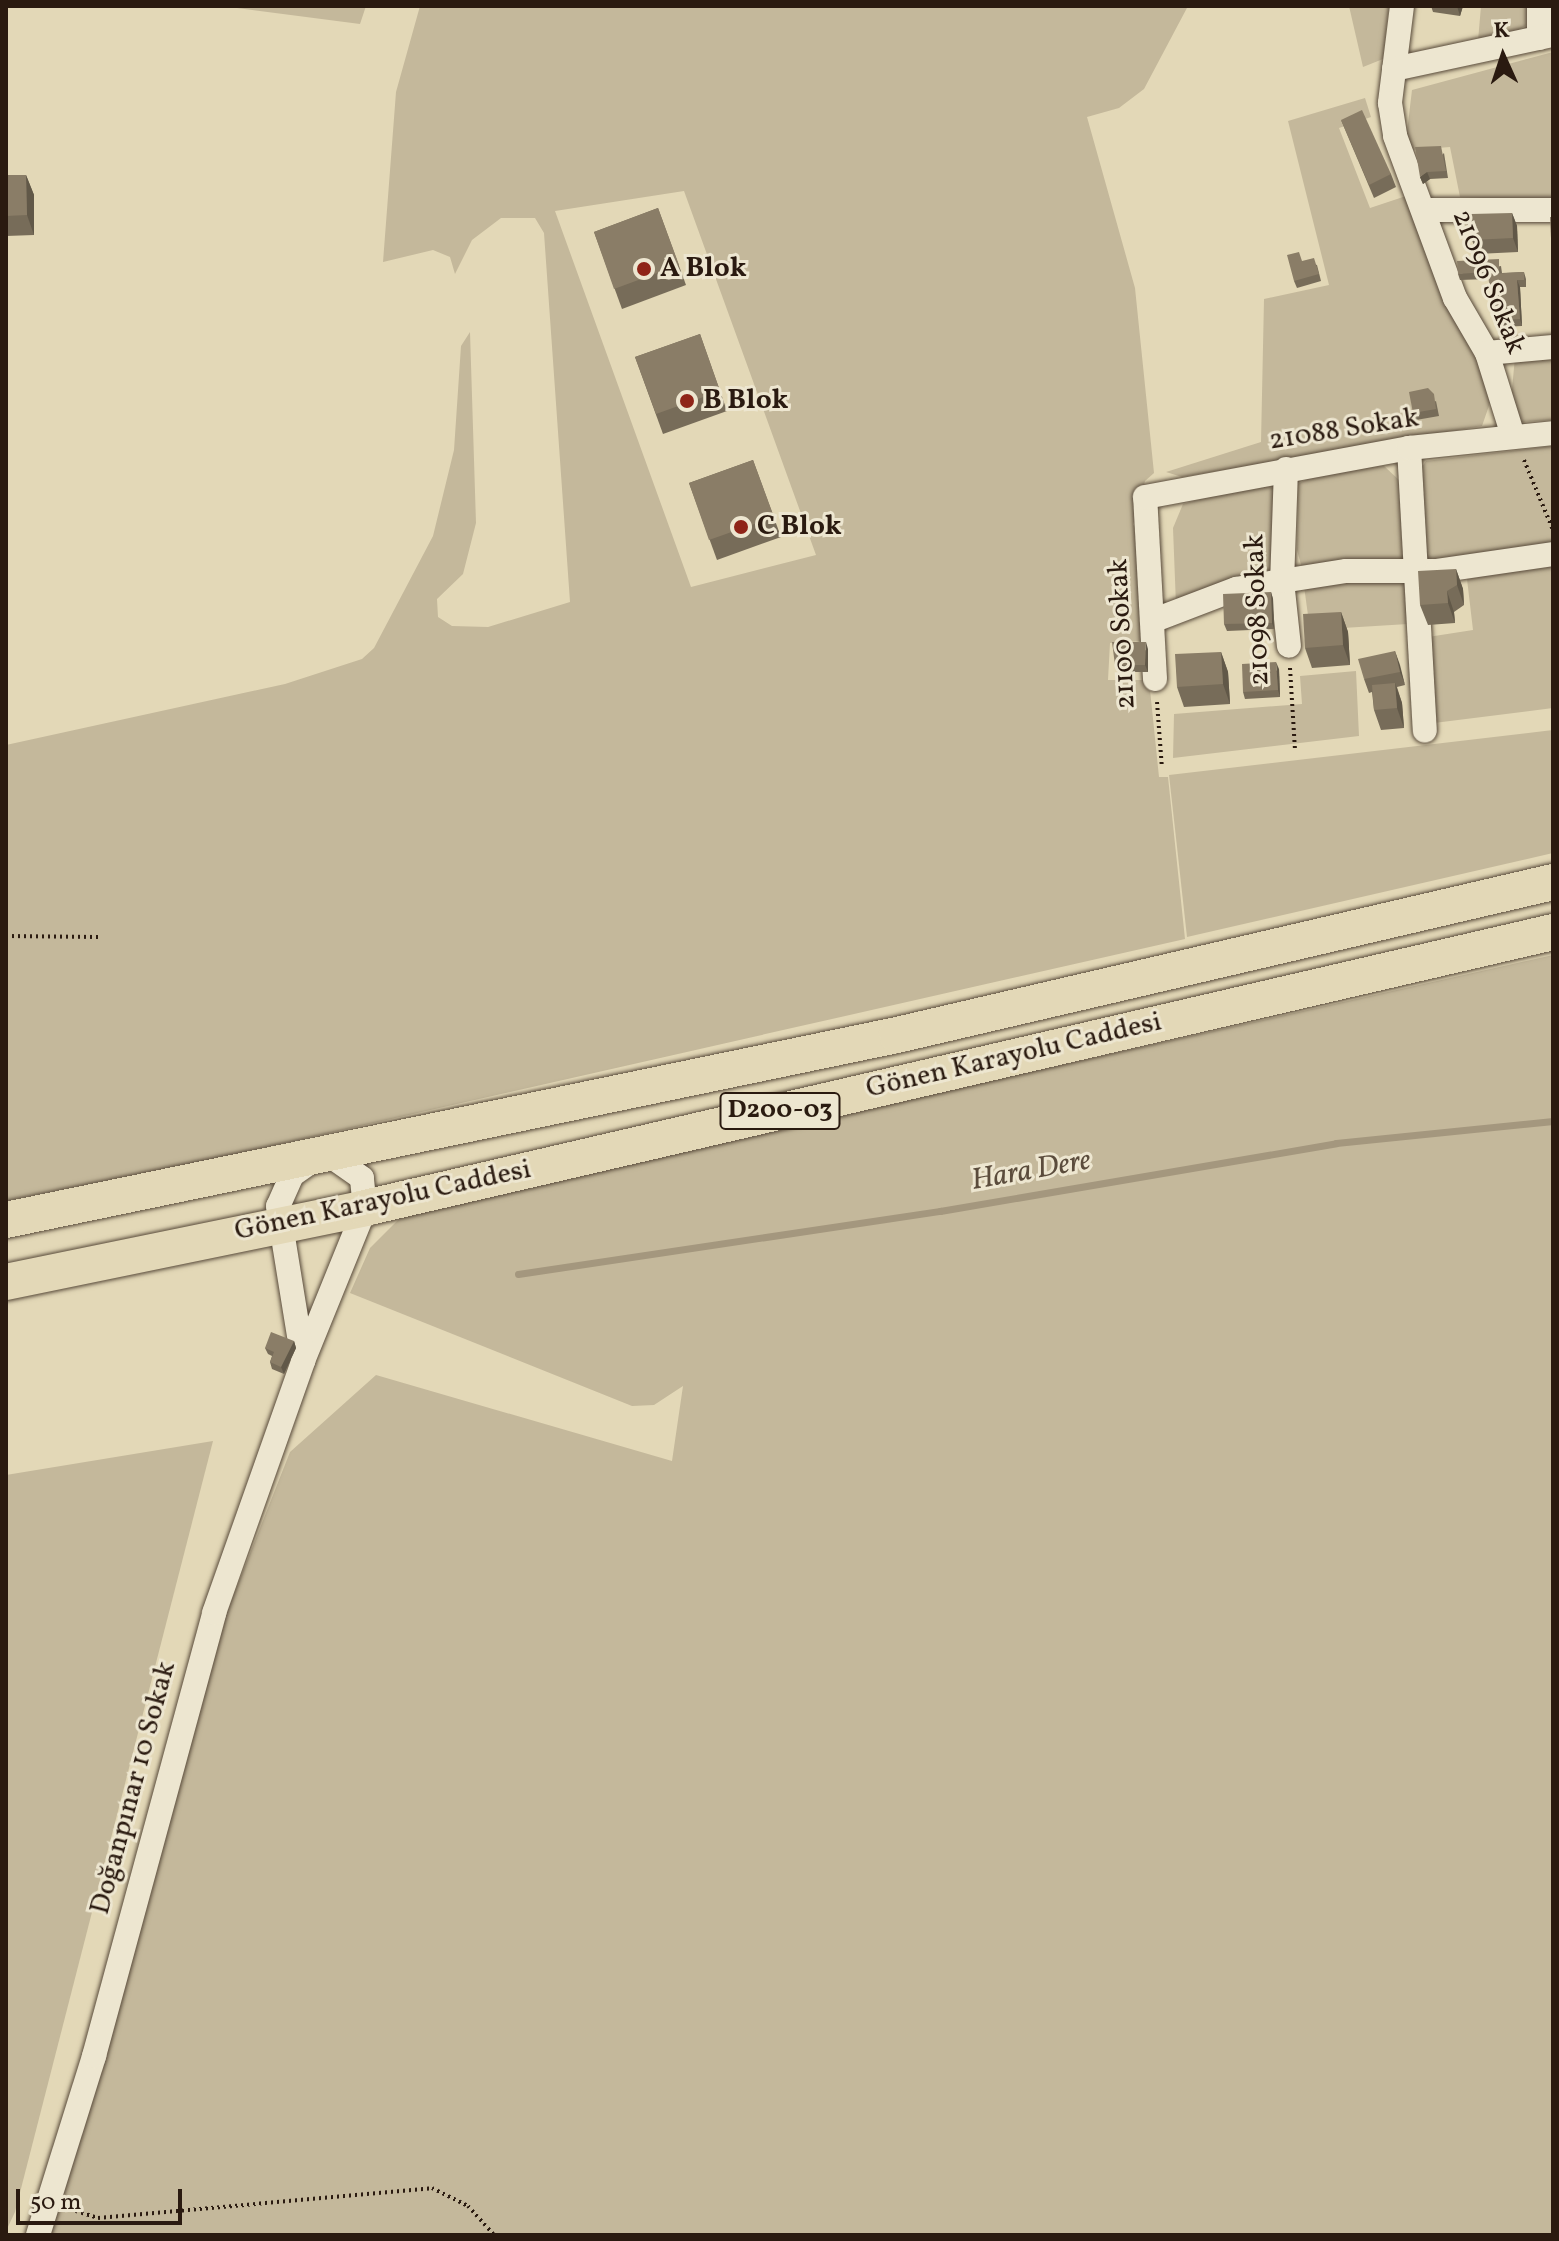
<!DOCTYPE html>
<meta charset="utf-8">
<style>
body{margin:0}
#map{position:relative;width:1559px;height:2241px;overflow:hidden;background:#e3d8b7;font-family:Vollkorn,serif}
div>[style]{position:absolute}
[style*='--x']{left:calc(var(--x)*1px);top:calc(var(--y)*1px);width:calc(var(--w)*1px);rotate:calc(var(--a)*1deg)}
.green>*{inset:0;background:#c4b89b}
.stream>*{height:7px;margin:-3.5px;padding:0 3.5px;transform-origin:3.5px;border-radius:3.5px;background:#a4977e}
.path>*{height:4px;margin-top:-2px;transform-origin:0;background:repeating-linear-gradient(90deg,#2a1a10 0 2px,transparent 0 6px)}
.roads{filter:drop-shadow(0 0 2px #584a3a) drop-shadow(0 0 2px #584a3a)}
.minor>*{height:24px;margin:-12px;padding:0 12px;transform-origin:12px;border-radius:12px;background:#ede6d0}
.highway>*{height:36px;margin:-18px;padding:0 18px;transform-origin:18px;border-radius:18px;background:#e3d8b7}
.wall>*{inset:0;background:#776c59}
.shaded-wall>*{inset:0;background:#615848}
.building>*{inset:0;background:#8a7d67}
.dots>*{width:22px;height:22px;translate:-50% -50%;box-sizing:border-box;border:4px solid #ede6d0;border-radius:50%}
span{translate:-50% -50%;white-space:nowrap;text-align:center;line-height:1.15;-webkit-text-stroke:6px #ede6d0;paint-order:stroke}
.shield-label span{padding:2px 6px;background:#ede6d0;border:2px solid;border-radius:6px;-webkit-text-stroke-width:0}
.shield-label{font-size:26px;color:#2a1a10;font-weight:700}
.poi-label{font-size:28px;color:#2a1a10;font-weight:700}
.left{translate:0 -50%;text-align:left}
.street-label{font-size:28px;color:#2a1a10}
.water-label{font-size:30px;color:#5b4c3c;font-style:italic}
.frame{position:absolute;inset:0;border:8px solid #2a1a10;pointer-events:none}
.north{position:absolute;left:1463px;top:16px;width:80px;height:80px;-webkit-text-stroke:6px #ede6d0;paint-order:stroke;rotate:357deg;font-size:22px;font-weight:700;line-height:32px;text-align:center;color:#2a1a10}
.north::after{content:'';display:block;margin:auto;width:28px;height:36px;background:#2a1a10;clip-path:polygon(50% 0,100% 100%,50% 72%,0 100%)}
.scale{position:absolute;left:16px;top:2189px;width:166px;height:36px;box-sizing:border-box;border:4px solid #2a1a10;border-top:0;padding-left:10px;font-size:24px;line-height:28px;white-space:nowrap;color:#2a1a10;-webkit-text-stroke:6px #ede6d0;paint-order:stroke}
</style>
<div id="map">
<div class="green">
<i style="clip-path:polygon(222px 6px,366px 6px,360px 24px)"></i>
<i style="clip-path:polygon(evenodd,420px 6px,1188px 6px,1144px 89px,1119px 108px,1087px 117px,1135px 288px,1154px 473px,1145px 481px,1133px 525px,1141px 529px,1146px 641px,1110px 643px,1108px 680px,1149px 680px,1159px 777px,1168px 777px,1185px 939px,232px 1155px,6px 1201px,6px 745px,285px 684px,362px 659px,374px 648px,433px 536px,454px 450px,461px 346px,470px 332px,476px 523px,463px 574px,437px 599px,438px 617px,452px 626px,488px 627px,570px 602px,544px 233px,535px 218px,501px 218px,472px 240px,455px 274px,450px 257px,433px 250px,383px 262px,396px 92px,420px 6px,684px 191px,816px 555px,691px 587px,555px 211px,684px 191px)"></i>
<i style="clip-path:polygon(1349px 6px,1389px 6px,1383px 59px,1363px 67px)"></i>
<i style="clip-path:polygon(1481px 6px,1529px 6px,1528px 24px,1509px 36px,1478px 41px)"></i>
<i style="clip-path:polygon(1553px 52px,1553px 201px,1460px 197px,1450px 147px,1412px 150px,1407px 132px,1412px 90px)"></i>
<i style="clip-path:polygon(1365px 98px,1371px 117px,1339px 128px,1370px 208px,1409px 195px,1441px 296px,1483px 371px,1491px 400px,1482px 426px,1182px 477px,1166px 472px,1261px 442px,1264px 299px,1329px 285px,1288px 121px)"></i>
<i style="clip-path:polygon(1553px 355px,1553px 420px,1522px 422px,1511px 400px,1515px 357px)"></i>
<i style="clip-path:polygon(1553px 446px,1553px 546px,1425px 562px,1418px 473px,1426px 461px)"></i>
<i style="clip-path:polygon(1384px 466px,1399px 480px,1404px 559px,1303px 572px,1297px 550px,1298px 484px,1325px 469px)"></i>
<i style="clip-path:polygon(1259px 483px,1275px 489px,1274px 568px,1176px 605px,1173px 528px,1183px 504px)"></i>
<i style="clip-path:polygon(1553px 563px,1553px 708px,1434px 723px,1428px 637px,1473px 630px,1467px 579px)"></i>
<i style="clip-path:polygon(1352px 575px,1407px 578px,1408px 624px,1310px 630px,1304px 586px)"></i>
<i style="clip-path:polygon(1356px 671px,1359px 736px,1173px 758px,1174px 714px,1302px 704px,1300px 676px)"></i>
<i style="clip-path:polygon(1553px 730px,1553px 853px,1187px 937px,1169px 775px)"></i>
<i style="clip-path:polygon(1553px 955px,1553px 2235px,51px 2235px,225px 1617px,290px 1452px,376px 1375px,672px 1461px,683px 1386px,654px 1405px,632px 1406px,350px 1293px,370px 1248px,406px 1212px)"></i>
<i style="clip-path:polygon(213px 1441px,15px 2212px,6px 2231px,6px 1475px)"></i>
</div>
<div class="stream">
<i style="--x:518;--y:1274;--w:427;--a:-8.5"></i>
<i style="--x:940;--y:1211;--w:402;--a:-9.7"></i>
<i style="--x:1336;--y:1143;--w:218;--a:-5.8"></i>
</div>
<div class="path">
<i style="--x:1524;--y:460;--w:76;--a:67.5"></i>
<i style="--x:1290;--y:668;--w:81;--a:86.5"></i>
<i style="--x:1157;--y:702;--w:66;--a:85.7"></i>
<i style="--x:6;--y:936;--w:92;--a:0.6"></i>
<i style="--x:70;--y:2209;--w:29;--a:18"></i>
<i style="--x:98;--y:2218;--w:335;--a:-5.1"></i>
<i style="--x:432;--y:2188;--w:40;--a:26.6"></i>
<i style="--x:468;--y:2206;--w:39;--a:48"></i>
</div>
<div class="roads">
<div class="minor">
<i style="--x:1402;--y:6;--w:98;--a:97.1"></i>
<i style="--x:1390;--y:103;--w:33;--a:81"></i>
<i style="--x:1395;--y:136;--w:173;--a:69.7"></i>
<i style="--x:1455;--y:298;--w:64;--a:59.8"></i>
<i style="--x:1487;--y:353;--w:87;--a:72.6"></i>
<i style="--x:1539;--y:38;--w:32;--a:-90"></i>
<i style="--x:1394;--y:69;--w:163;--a:-12.1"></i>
<i style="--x:1426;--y:210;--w:127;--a:0"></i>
<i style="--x:1487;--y:353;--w:66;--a:-5.2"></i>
<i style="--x:1409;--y:448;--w:283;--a:86.8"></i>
<i style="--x:1286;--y:469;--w:112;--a:92"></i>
<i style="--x:1282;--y:581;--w:65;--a:83.9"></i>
<i style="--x:1152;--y:621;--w:90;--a:-20.9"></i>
<i style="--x:1236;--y:589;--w:47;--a:-9.9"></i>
<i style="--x:1282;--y:581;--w:65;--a:-8.9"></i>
<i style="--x:1346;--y:571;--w:91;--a:0"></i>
<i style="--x:1437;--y:571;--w:117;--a:-8.3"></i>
<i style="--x:1155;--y:679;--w:182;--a:-93.1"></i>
<i style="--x:1145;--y:497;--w:269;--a:-10.5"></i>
<i style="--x:1409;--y:448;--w:145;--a:-5.9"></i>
<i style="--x:38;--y:2235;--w:188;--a:-72.6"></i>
<i style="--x:94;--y:2056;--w:459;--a:-74.8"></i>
<i style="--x:214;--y:1613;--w:267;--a:-70.5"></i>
<i style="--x:303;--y:1361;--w:165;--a:-67.9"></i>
<i style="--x:365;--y:1208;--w:30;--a:-96"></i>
<i style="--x:362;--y:1178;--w:45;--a:-144.9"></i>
<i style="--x:325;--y:1152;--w:40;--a:145.1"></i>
<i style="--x:292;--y:1175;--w:34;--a:114"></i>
<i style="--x:278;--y:1206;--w:157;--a:80.8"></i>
</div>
<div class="highway">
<i style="--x:6;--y:1220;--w:910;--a:-11.73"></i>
<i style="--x:897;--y:1035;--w:674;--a:-13.13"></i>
<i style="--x:6;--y:1282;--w:367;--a:-11.6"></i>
<i style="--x:365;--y:1208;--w:1220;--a:-13.08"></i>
</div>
</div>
<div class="wall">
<i style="clip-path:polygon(1431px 6px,1463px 6px,1460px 16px,1433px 12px)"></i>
<i style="clip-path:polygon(1341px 120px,1391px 174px,1396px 187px,1374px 198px)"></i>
<i style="clip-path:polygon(1444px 153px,1448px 178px,1430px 179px,1423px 184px,1420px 177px)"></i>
<i style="clip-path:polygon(6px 175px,26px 175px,34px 195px,34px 235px,6px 236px)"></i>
<i style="clip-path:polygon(658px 208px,686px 285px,622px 309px,594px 232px)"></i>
<i style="clip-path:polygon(1512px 213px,1517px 226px,1518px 252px,1477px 254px,1472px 240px)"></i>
<i style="clip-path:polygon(1302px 261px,1317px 265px,1321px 281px,1297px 288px,1294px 281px)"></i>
<i style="clip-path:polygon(1501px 266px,1502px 273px,1524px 272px,1526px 279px,1526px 287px,1520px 287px,1522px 326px,1501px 327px,1498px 316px,1494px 316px,1492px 309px,1489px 279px,1460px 280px,1458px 274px)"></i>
<i style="clip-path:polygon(700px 334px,727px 411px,663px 434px,635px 357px)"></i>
<i style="clip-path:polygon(1436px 401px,1439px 416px,1416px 420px,1413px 413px)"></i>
<i style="clip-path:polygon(753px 460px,781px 537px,717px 560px,689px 483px)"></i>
<i style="clip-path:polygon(1456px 569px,1463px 589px,1464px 605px,1454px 612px,1455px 623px,1428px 625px,1420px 605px)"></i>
<i style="clip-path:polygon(1271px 592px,1273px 599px,1274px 629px,1227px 631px,1224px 624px)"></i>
<i style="clip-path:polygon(1341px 612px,1348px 632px,1350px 665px,1312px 668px,1305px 648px)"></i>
<i style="clip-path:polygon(1148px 649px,1148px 672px,1118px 672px,1115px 665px)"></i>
<i style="clip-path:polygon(1395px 651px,1405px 685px,1397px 687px,1402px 703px,1404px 728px,1381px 730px,1374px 710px,1372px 692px,1369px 693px,1364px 679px)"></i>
<i style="clip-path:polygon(1221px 652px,1228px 672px,1230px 704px,1184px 707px,1177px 687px)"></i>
<i style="clip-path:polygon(1279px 669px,1280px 697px,1245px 699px,1243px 692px)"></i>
<i style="clip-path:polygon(294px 1341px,296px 1348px,284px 1374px,272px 1369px,270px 1362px,272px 1356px,268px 1354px,265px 1348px)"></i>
</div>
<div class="shaded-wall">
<i style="clip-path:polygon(1457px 6px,1463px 6px,1460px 16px)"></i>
<i style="clip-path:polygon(1427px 172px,1430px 179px,1423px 184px,1420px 177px)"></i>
<i style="clip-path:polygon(26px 175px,34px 195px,34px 235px,27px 215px)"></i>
<i style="clip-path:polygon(1512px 213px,1517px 226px,1518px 252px,1513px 238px)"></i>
<i style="clip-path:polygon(1517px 280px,1520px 287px,1522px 326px,1520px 319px)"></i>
<i style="clip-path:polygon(1456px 569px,1463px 589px,1464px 605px,1457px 585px)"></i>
<i style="clip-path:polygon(1447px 591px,1454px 612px,1455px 623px,1448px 603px)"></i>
<i style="clip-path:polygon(1271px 592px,1273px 599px,1274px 629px,1272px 623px)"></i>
<i style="clip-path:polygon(1341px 612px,1348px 632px,1350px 665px,1343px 645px)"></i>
<i style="clip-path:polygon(1146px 642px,1148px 649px,1148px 672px,1145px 665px)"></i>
<i style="clip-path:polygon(1395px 651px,1400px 665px,1405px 685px,1400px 672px)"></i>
<i style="clip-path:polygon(1221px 652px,1228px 672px,1230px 704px,1223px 684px)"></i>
<i style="clip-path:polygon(1276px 662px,1279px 669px,1280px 697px,1278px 690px)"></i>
<i style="clip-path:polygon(1395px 683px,1402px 703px,1404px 728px,1397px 708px)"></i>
<i style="clip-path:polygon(294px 1341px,296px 1348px,284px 1374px,281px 1367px)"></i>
</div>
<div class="building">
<i style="clip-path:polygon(1362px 110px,1391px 174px,1369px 185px,1341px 120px)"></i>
<i style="clip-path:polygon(1441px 146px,1446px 171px,1427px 172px,1420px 177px,1415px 147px)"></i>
<i style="clip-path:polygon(6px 175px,26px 175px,27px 215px,6px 216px)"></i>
<i style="clip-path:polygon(658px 208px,679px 265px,614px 289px,594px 232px)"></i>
<i style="clip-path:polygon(1512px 213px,1513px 238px,1472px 240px,1471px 214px)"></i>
<i style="clip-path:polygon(1550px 217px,1553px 217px,1553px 260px,1552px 260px)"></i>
<i style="clip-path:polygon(1299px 252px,1302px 261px,1314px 258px,1319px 274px,1294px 281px,1287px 255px)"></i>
<i style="clip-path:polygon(1499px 259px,1499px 271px,1458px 274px,1457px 261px)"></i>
<i style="clip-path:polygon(1524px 272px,1524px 280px,1517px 280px,1520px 319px,1498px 320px,1497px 309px,1492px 309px,1488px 274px)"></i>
<i style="clip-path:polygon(700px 334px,720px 391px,656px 414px,635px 357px)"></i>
<i style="clip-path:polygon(1428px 388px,1434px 394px,1436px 409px,1413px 413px,1409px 392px)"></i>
<i style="clip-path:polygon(753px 460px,774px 517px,709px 540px,689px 483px)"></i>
<i style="clip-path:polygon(1456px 569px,1457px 585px,1447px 591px,1448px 603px,1420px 605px,1418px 571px)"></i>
<i style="clip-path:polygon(1271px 592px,1272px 623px,1224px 624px,1223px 594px)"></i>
<i style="clip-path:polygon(1341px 612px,1343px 645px,1305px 648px,1303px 614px)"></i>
<i style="clip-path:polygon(1112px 642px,1146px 642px,1145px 665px,1115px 665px)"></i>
<i style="clip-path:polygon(1395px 651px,1400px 672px,1364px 679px,1358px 659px)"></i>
<i style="clip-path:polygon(1221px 652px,1223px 684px,1177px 687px,1175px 654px)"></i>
<i style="clip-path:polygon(1276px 662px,1278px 690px,1243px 692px,1242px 664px)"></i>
<i style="clip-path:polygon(1395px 683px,1397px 708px,1374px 710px,1372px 685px)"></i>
<i style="clip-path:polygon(271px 1332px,294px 1341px,281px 1367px,270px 1362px,274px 1352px,265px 1348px)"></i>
</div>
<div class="dots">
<i style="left:644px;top:269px;background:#8f2418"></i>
<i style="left:687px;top:401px;background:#8f2418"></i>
<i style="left:741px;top:527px;background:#8f2418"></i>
</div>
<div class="shield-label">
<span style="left:780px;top:1111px">D200-03</span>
</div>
<div class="poi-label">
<span class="left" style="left:660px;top:269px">A Blok</span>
<span class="left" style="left:703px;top:401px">B Blok</span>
<span class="left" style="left:757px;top:527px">C Blok</span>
</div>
<div class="street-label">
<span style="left:1488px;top:282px;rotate:68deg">21096 Sokak</span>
<span style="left:1344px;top:430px;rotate:-9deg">21088 Sokak</span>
<span style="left:1258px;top:610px;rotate:-92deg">21098 Sokak</span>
<span style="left:1123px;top:634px;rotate:-93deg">21100 Sokak</span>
<span style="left:1014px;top:1056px;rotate:-13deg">Gönen Karayolu Caddesi</span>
<span style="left:383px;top:1201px;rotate:-12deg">Gönen Karayolu Caddesi</span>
<span style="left:134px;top:1788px;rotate:-75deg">Doğanpınar 10 Sokak</span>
</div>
<div class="water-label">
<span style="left:1031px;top:1171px;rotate:-10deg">Hara Dere</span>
</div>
<div class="frame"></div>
<div class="north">K</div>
<div class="scale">50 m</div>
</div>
